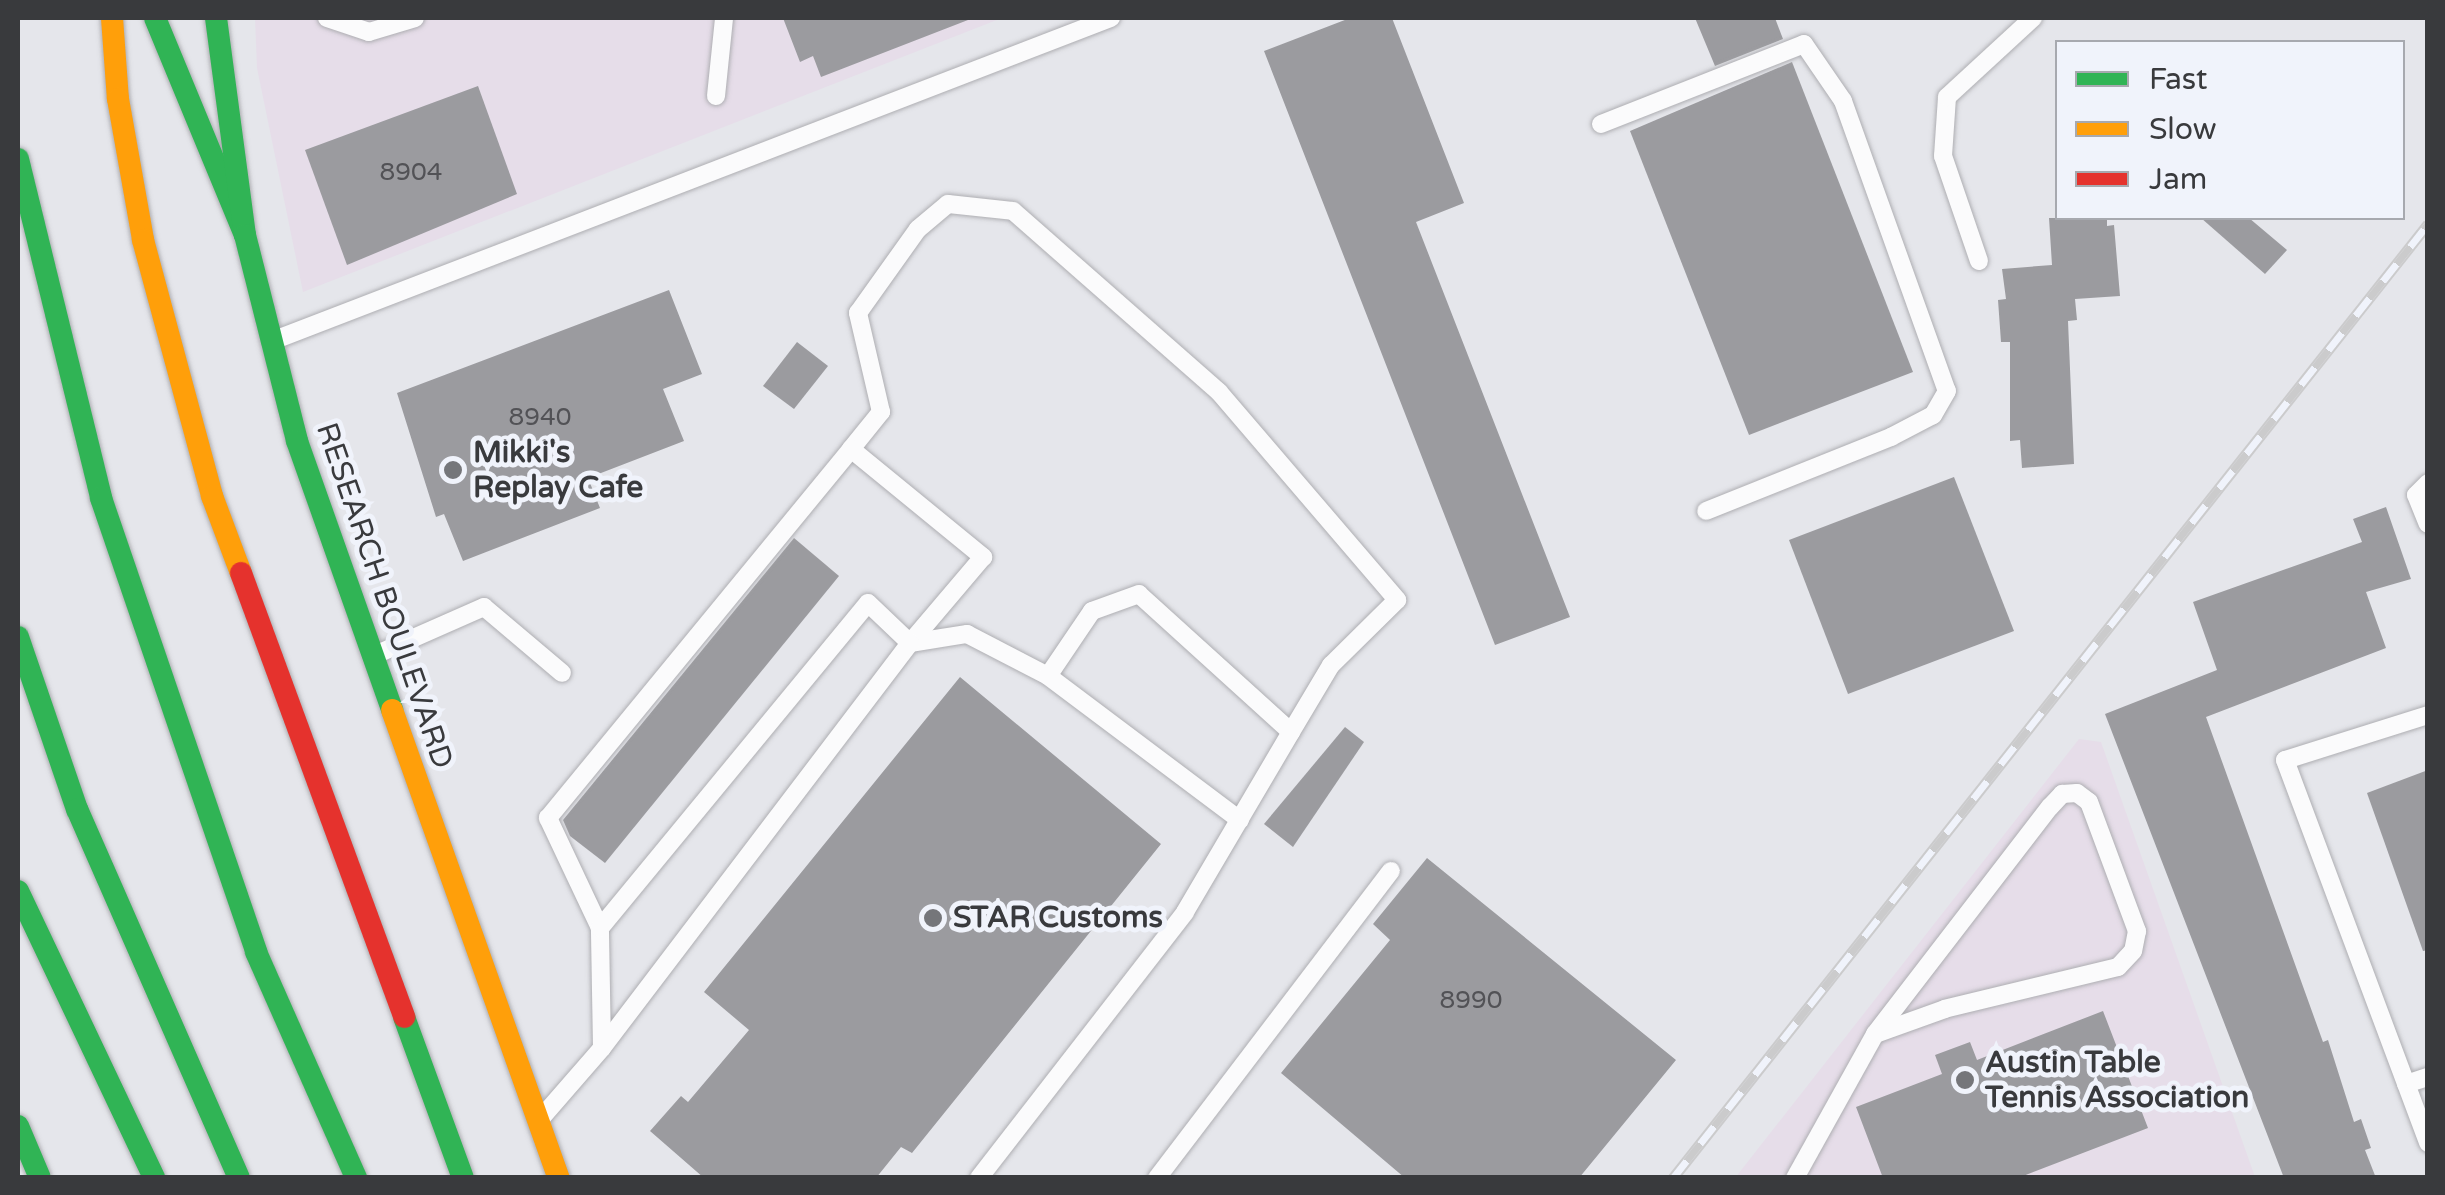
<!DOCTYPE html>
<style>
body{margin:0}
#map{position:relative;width:2445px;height:1195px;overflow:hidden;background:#e5e6eb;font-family:"Varela Round",sans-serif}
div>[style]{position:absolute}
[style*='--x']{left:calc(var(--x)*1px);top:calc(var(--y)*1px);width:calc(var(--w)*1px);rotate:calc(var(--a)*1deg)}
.commercial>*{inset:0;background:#e6dde9}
.building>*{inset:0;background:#9b9b9f}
.roads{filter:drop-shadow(0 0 2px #aeaeb2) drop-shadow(0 0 2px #aeaeb2)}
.lane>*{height:18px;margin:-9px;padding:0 9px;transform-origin:9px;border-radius:9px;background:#fbfbfc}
.fast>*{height:22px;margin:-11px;padding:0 11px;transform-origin:11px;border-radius:11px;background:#30b455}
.slow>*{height:22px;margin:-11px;padding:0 11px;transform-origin:11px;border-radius:11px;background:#ff9f0a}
.jam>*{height:22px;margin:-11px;padding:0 11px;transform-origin:11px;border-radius:11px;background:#e5322d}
.rail>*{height:11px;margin-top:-5.5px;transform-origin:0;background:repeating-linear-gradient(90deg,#f0f3fb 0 22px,#cbcbcc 0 44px);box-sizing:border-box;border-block:2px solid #cbcbcc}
.dots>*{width:28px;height:28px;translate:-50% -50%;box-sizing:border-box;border:5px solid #f0f3fb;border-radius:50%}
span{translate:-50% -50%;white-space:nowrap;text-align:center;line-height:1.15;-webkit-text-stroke:10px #f0f3fb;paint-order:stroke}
.number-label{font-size:25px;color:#525256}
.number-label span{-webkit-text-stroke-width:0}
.poi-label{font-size:30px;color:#393a3d;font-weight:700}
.left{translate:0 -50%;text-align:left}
.street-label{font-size:30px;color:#393a3d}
.frame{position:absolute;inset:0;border:20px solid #393a3d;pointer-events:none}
.legend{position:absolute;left:2055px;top:40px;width:350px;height:180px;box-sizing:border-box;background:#f0f3fb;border:2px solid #a7a9af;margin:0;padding:12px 18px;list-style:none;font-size:30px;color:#393a3d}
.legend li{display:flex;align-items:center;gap:20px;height:50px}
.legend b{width:50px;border:2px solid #a7a9af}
</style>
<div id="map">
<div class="commercial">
<i style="clip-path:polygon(255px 18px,1002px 18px,303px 292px,257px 68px)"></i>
<i style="clip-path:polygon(2079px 739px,2101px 742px,2255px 1177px,1735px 1178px)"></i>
</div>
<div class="building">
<i style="clip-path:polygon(783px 18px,968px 18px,968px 20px,821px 77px,813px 56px,800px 62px)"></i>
<i style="clip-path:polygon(1350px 18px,1392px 18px,1464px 203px,1416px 222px,1570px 617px,1495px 645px,1264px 51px)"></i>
<i style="clip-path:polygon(1695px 18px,1775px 18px,1783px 39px,1715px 66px)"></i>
<i style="clip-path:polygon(1792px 62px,1913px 372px,1749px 435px,1630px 131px)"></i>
<i style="clip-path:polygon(478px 86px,517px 194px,347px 265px,305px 150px)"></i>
<i style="clip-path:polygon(2049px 218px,2107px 218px,2107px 226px,2114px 225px,2120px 296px,2075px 299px,2077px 320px,2068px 321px,2074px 464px,2022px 468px,2020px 440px,2010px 441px,2010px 342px,2001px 342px,1998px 300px,2006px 299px,2002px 269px,2052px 265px)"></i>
<i style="clip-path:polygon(2201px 218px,2249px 218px,2287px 250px,2265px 274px)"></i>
<i style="clip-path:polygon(669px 290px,702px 374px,663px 389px,684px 441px,588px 478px,600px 508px,463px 561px,444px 514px,436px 517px,397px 393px)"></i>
<i style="clip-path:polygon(797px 342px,828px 366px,794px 409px,763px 386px)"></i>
<i style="clip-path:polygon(1954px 477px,2014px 631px,1848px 694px,1789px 540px)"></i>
<i style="clip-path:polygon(2386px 507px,2411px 579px,2366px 592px,2386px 648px,2206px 717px,2323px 1042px,2328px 1040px,2354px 1122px,2361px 1119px,2371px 1148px,2365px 1150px,2376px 1178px,2284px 1178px,2105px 714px,2217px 670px,2193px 602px,2362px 542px,2353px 519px)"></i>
<i style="clip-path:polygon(794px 538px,839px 576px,605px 863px,570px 836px,563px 820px)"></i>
<i style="clip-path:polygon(960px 677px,1161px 844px,912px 1153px,901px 1147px,876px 1178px,704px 1178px,650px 1131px,681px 1096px,688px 1102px,749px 1030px,704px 992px)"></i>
<i style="clip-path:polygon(1345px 727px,1364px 742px,1293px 847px,1264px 824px)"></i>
<i style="clip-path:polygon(2428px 770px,2428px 950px,2423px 951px,2367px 793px)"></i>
<i style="clip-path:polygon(1427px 858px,1676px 1060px,1579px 1178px,1405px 1178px,1281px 1073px,1390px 940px,1373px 924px)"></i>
<i style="clip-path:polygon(2103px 1011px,2148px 1128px,2018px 1178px,1883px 1178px,1856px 1107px,1942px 1074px,1935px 1055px,1970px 1042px,1977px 1060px)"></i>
</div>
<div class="roads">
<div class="lane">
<i style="--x:327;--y:18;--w:44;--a:18.4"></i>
<i style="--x:369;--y:32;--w:48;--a:-16.9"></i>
<i style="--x:716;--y:96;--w:78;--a:-84.1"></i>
<i style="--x:1601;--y:124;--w:218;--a:-21.5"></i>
<i style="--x:1804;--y:44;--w:69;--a:55.6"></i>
<i style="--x:1843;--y:101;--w:308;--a:70.3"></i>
<i style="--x:1947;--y:391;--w:28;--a:120"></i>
<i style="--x:1933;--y:415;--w:47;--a:152.4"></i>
<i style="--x:1891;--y:437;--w:199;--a:158.2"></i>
<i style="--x:1979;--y:261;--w:111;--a:-108.9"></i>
<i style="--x:1943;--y:156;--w:59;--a:-86.1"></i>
<i style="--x:1947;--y:97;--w:117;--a:-42.6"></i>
<i style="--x:272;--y:341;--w:899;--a:-21.06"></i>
<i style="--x:851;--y:449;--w:48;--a:-51"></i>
<i style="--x:881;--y:412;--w:102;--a:-103.1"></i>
<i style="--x:858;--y:313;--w:103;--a:-54.5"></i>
<i style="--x:918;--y:229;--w:39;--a:-40"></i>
<i style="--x:948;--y:204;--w:65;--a:6.1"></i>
<i style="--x:1013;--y:211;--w:274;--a:41.3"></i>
<i style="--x:1219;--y:392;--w:274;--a:49.4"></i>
<i style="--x:1397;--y:600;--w:93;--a:135.4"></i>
<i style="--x:1331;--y:665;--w:78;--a:120.8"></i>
<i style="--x:2428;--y:483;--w:17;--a:135"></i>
<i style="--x:2416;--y:495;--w:31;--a:68"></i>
<i style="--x:910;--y:643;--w:58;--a:-9"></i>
<i style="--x:967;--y:634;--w:91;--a:27.4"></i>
<i style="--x:375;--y:655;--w:119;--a:-23.8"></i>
<i style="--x:484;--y:607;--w:102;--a:40.2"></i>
<i style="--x:2428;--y:715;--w:150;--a:162.5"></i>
<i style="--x:2285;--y:760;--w:409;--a:69.5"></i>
<i style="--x:600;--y:928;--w:122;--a:-115.3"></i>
<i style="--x:548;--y:818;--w:477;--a:-50.6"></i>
<i style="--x:851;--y:449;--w:171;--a:39.3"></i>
<i style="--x:983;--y:557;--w:113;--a:130.3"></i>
<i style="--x:2406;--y:1084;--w:23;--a:-18"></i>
<i style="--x:542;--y:1117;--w:91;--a:-49"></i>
<i style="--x:602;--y:1048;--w:120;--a:-91"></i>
<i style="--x:600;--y:928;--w:421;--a:-50.5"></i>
<i style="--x:868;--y:603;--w:58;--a:43.6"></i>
<i style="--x:910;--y:643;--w:509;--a:127.25"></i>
<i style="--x:979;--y:1178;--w:336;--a:-52.2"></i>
<i style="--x:1185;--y:912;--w:209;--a:-59.5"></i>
<i style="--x:1291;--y:732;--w:205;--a:-137.8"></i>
<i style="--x:1139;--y:594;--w:50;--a:160.1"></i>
<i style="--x:1092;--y:611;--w:78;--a:124.1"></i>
<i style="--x:1048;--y:676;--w:240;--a:36.9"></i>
<i style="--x:1157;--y:1178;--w:386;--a:-52.7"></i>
<i style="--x:1795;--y:1178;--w:165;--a:-60.9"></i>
<i style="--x:1875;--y:1034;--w:287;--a:-52.4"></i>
<i style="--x:2050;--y:807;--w:18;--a:-47"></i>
<i style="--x:2062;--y:794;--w:15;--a:-4"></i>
<i style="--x:2077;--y:793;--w:15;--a:37"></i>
<i style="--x:2089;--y:802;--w:138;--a:69.6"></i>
<i style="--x:2137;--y:931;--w:20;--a:101"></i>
<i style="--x:2133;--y:951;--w:22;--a:133"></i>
<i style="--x:2118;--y:967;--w:178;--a:166.4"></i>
<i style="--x:1945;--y:1009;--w:74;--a:160.3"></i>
</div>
<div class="fast">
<i style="--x:155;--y:18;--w:235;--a:67.5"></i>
<i style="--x:216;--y:18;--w:219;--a:82.4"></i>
<i style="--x:245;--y:235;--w:212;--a:75.8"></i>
<i style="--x:297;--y:441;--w:285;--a:70.5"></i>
<i style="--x:18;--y:159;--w:349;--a:76.2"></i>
<i style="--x:101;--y:498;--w:480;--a:71.1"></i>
<i style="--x:256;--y:952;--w:247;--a:66.1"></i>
<i style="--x:18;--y:637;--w:182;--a:71.1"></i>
<i style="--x:77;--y:809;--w:403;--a:66.3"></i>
<i style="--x:18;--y:891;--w:318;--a:64.6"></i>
<i style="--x:404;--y:1017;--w:171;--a:69.9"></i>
<i style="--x:18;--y:1126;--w:56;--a:67.1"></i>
</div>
<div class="slow">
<i style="--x:112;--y:18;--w:81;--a:85.8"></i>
<i style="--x:118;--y:99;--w:143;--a:79.9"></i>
<i style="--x:143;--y:240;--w:265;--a:74.9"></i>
<i style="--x:212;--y:496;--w:82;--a:69.4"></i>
<i style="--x:392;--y:710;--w:497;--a:70.4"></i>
</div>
<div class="jam">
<i style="--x:241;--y:573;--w:473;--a:69.8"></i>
</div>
</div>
<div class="rail">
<i style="--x:1673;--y:1178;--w:1217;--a:-51.64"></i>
</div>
<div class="dots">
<i style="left:453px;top:470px;background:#75767a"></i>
<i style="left:933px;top:918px;background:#75767a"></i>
<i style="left:1965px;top:1080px;background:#75767a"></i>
</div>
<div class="number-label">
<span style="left:411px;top:172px">8904</span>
<span style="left:540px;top:417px">8940</span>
<span style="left:1471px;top:1000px">8990</span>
</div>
<div class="poi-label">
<span class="left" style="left:473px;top:470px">Mikki's<br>Replay Cafe</span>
<span class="left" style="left:953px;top:918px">STAR Customs</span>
<span class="left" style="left:1985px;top:1080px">Austin Table<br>Tennis Association</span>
</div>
<div class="street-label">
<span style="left:384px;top:596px;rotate:71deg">RESEARCH BOULEVARD</span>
</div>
<div class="frame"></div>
<ul class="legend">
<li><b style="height:12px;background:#30b455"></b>Fast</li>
<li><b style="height:12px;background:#ff9f0a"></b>Slow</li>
<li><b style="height:12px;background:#e5322d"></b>Jam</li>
</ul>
</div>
